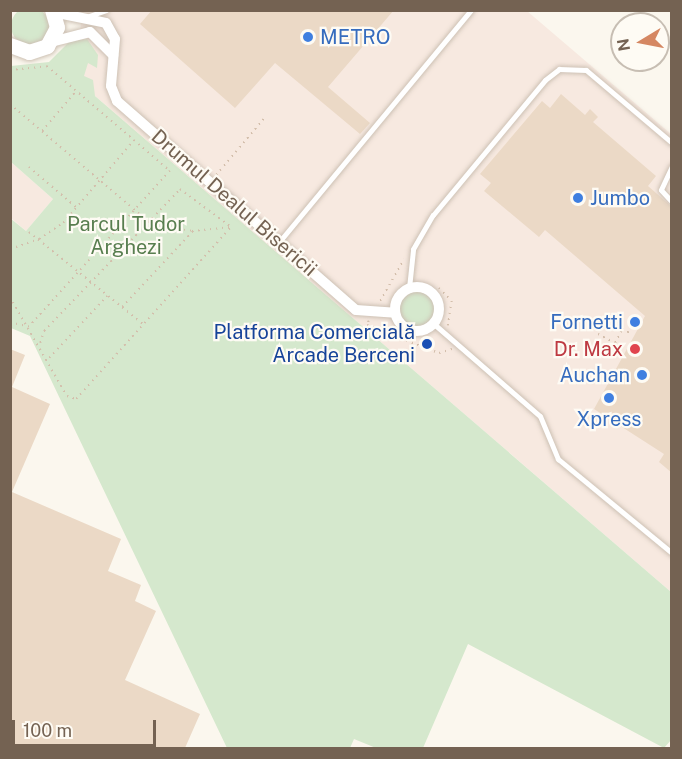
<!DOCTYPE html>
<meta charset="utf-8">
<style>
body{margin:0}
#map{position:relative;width:682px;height:759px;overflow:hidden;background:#fbf7ee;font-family:"Public Sans",sans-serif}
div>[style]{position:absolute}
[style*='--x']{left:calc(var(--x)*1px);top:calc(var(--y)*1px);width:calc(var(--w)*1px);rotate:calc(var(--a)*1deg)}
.commercial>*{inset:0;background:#f7e9e0}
.green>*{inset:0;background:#d5e8cd}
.round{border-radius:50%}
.building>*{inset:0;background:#ebd9c6}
.path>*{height:1.5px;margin-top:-0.75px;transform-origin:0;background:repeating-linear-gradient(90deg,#d3beab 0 1.5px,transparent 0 6px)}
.roads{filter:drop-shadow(0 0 2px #cdc1b4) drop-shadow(0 0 2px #cdc1b4)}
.lane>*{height:5px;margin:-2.5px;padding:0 2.5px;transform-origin:2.5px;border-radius:2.5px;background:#fff}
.street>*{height:10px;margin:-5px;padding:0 5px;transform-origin:5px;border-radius:5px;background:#fff}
.street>.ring{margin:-5px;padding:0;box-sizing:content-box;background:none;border:10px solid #fff;border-radius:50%}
.secondary>*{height:15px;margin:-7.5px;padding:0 7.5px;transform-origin:7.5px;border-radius:7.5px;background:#fff}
.dots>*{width:16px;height:16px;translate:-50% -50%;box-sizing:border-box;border:3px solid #fefbf4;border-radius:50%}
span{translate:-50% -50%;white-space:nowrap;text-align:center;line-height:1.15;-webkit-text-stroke:4.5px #fefbf4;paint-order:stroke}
.shop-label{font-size:20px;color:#366cbe}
.left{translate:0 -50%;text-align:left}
.right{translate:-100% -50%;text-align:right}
.street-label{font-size:20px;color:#746252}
.park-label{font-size:20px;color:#587e4f}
.transit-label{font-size:20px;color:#164399}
.health-label{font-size:20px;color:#be3a42}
.frame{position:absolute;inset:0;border:12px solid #746252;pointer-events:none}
.north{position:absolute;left:610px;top:12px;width:60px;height:60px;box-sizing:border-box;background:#fefbf4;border:2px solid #c7beb3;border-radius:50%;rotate:260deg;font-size:16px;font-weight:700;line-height:24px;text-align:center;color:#746252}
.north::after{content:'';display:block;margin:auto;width:21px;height:27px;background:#d58762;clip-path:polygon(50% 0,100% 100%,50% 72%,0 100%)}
.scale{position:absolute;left:12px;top:720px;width:144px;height:27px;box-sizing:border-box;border:3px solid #746252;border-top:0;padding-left:8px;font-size:18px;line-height:21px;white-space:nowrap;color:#746252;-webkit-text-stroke:4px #fefbf4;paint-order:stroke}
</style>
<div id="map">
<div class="commercial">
<i style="clip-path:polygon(83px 11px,527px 11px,671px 134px,671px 592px,73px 77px)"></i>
<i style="clip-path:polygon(11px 162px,53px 199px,26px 231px,11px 218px)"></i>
</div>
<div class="green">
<i class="round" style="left:11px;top:7px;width:38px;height:38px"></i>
<i style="clip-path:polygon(87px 39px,98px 55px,97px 68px,88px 63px,84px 76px,93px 80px,95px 96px,671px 592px,672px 739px,664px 748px,468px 644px,423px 748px,376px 748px,354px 739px,350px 748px,227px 748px,30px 336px,11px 328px,10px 218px,26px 231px,53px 199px,11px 162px,11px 66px,49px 62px,70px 41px)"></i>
<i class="round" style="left:398px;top:290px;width:38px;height:38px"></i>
</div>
<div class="building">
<i style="clip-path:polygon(152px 10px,394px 10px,328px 87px,370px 123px,360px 134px,275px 63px,235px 108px,140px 24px)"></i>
<i style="clip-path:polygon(561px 94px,585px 115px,590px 109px,598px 117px,593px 122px,656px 176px,648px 186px,672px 207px,672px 473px,659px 462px,664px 454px,594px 409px,645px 316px,545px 230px,539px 237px,484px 191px,491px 183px,480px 174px,542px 101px,550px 108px)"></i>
<i style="clip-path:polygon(10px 349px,25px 355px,12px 387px,50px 404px,12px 492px,121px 539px,108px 571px,141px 585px,135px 601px,156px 611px,125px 680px,200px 714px,185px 748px,10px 748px)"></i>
</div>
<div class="path">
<i style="--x:10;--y:70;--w:37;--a:-6"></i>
<i style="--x:47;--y:66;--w:114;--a:40.4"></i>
<i style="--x:10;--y:104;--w:189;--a:40.3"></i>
<i style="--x:154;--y:226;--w:38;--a:7"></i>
<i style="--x:192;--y:231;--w:39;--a:-6"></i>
<i style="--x:42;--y:131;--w:52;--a:-49.6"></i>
<i style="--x:29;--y:167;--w:62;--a:40.4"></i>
<i style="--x:216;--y:175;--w:77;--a:-49.7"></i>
<i style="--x:29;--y:232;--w:146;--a:38.9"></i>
<i style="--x:10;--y:249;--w:31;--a:-19"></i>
<i style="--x:39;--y:239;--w:29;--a:-34"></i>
<i style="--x:63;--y:223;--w:109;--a:-49.5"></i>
<i style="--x:134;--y:140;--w:48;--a:40.7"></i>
<i style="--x:170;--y:171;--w:210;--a:132.1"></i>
<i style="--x:29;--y:327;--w:19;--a:-168"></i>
<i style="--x:439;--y:288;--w:18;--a:45"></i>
<i style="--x:452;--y:301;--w:25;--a:99"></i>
<i style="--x:10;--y:297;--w:114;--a:60.1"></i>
<i style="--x:67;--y:396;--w:9;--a:18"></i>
<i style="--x:76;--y:399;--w:232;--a:-48"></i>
<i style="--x:380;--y:301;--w:48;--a:-60.3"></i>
<i style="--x:122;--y:307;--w:103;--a:-47"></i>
<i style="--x:369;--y:321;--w:4;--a:117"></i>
<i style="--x:367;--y:325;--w:77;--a:21.3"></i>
<i style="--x:439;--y:353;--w:14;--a:-17"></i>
<i style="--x:598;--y:334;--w:19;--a:28"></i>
<i style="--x:615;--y:343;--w:16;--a:-63"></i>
<i style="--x:622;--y:329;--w:11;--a:27"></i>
<i style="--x:40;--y:343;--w:13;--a:-72"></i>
<i style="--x:44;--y:331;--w:197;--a:-46.2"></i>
<i style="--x:180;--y:189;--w:62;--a:36.5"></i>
<i style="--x:49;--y:358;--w:85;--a:-46.9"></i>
</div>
<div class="roads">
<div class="lane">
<i style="--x:89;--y:16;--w:18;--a:-19"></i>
<i style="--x:672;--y:166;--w:26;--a:115"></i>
<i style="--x:661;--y:190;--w:16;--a:47"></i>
<i style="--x:279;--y:242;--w:301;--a:-50.4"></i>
<i style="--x:409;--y:288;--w:39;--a:-84"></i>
<i style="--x:413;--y:249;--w:39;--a:-60"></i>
<i style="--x:433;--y:215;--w:175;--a:-50.3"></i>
<i style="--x:545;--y:80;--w:18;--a:-38"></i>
<i style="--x:559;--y:69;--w:27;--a:2"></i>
<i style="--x:586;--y:70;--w:113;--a:40.3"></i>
<i style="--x:434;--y:324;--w:140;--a:41"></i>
<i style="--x:540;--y:416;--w:47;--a:67.3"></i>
<i style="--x:558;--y:459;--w:148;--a:39.5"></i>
</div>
<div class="street">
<i style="--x:53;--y:12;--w:54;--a:11.7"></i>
<i style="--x:106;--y:23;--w:18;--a:61"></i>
<i style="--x:115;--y:39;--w:47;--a:94.9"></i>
<i style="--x:111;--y:86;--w:16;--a:68"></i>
<i style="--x:117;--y:101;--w:317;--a:41.2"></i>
<i style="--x:356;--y:310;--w:39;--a:4"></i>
<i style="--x:51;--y:42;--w:40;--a:-14.4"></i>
<i style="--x:90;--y:32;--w:33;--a:45"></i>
<i class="ring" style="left:395px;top:287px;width:34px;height:34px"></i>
</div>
<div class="secondary">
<i style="--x:10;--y:45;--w:20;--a:20"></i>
<i style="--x:29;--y:52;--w:19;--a:-18"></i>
<i style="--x:47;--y:46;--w:21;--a:-62"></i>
<i style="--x:57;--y:27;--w:18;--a:-106"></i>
</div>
</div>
<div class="dots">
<i style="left:308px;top:37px;background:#3f7fe0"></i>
<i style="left:578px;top:198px;background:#3f7fe0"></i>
<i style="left:635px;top:322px;background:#3f7fe0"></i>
<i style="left:427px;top:344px;background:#1a4fb4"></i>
<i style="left:635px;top:349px;background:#e0444e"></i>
<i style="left:642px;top:375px;background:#3f7fe0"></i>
<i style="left:609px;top:398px;background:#3f7fe0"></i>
</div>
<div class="shop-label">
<span class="left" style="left:320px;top:37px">METRO</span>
<span class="left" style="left:590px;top:198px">Jumbo</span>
<span class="right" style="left:623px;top:322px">Fornetti</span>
<span class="right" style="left:630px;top:375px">Auchan</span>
<span style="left:609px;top:419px">Xpress</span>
</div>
<div class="street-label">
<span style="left:234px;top:203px;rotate:41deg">Drumul Dealul Bisericii</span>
</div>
<div class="park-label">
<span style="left:126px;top:236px">Parcul Tudor<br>Arghezi</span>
</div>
<div class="transit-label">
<span class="right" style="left:415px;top:344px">Platforma Comercială<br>Arcade Berceni</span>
</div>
<div class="health-label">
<span class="right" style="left:623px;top:349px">Dr. Max</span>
</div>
<div class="frame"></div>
<div class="north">N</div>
<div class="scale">100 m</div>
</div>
